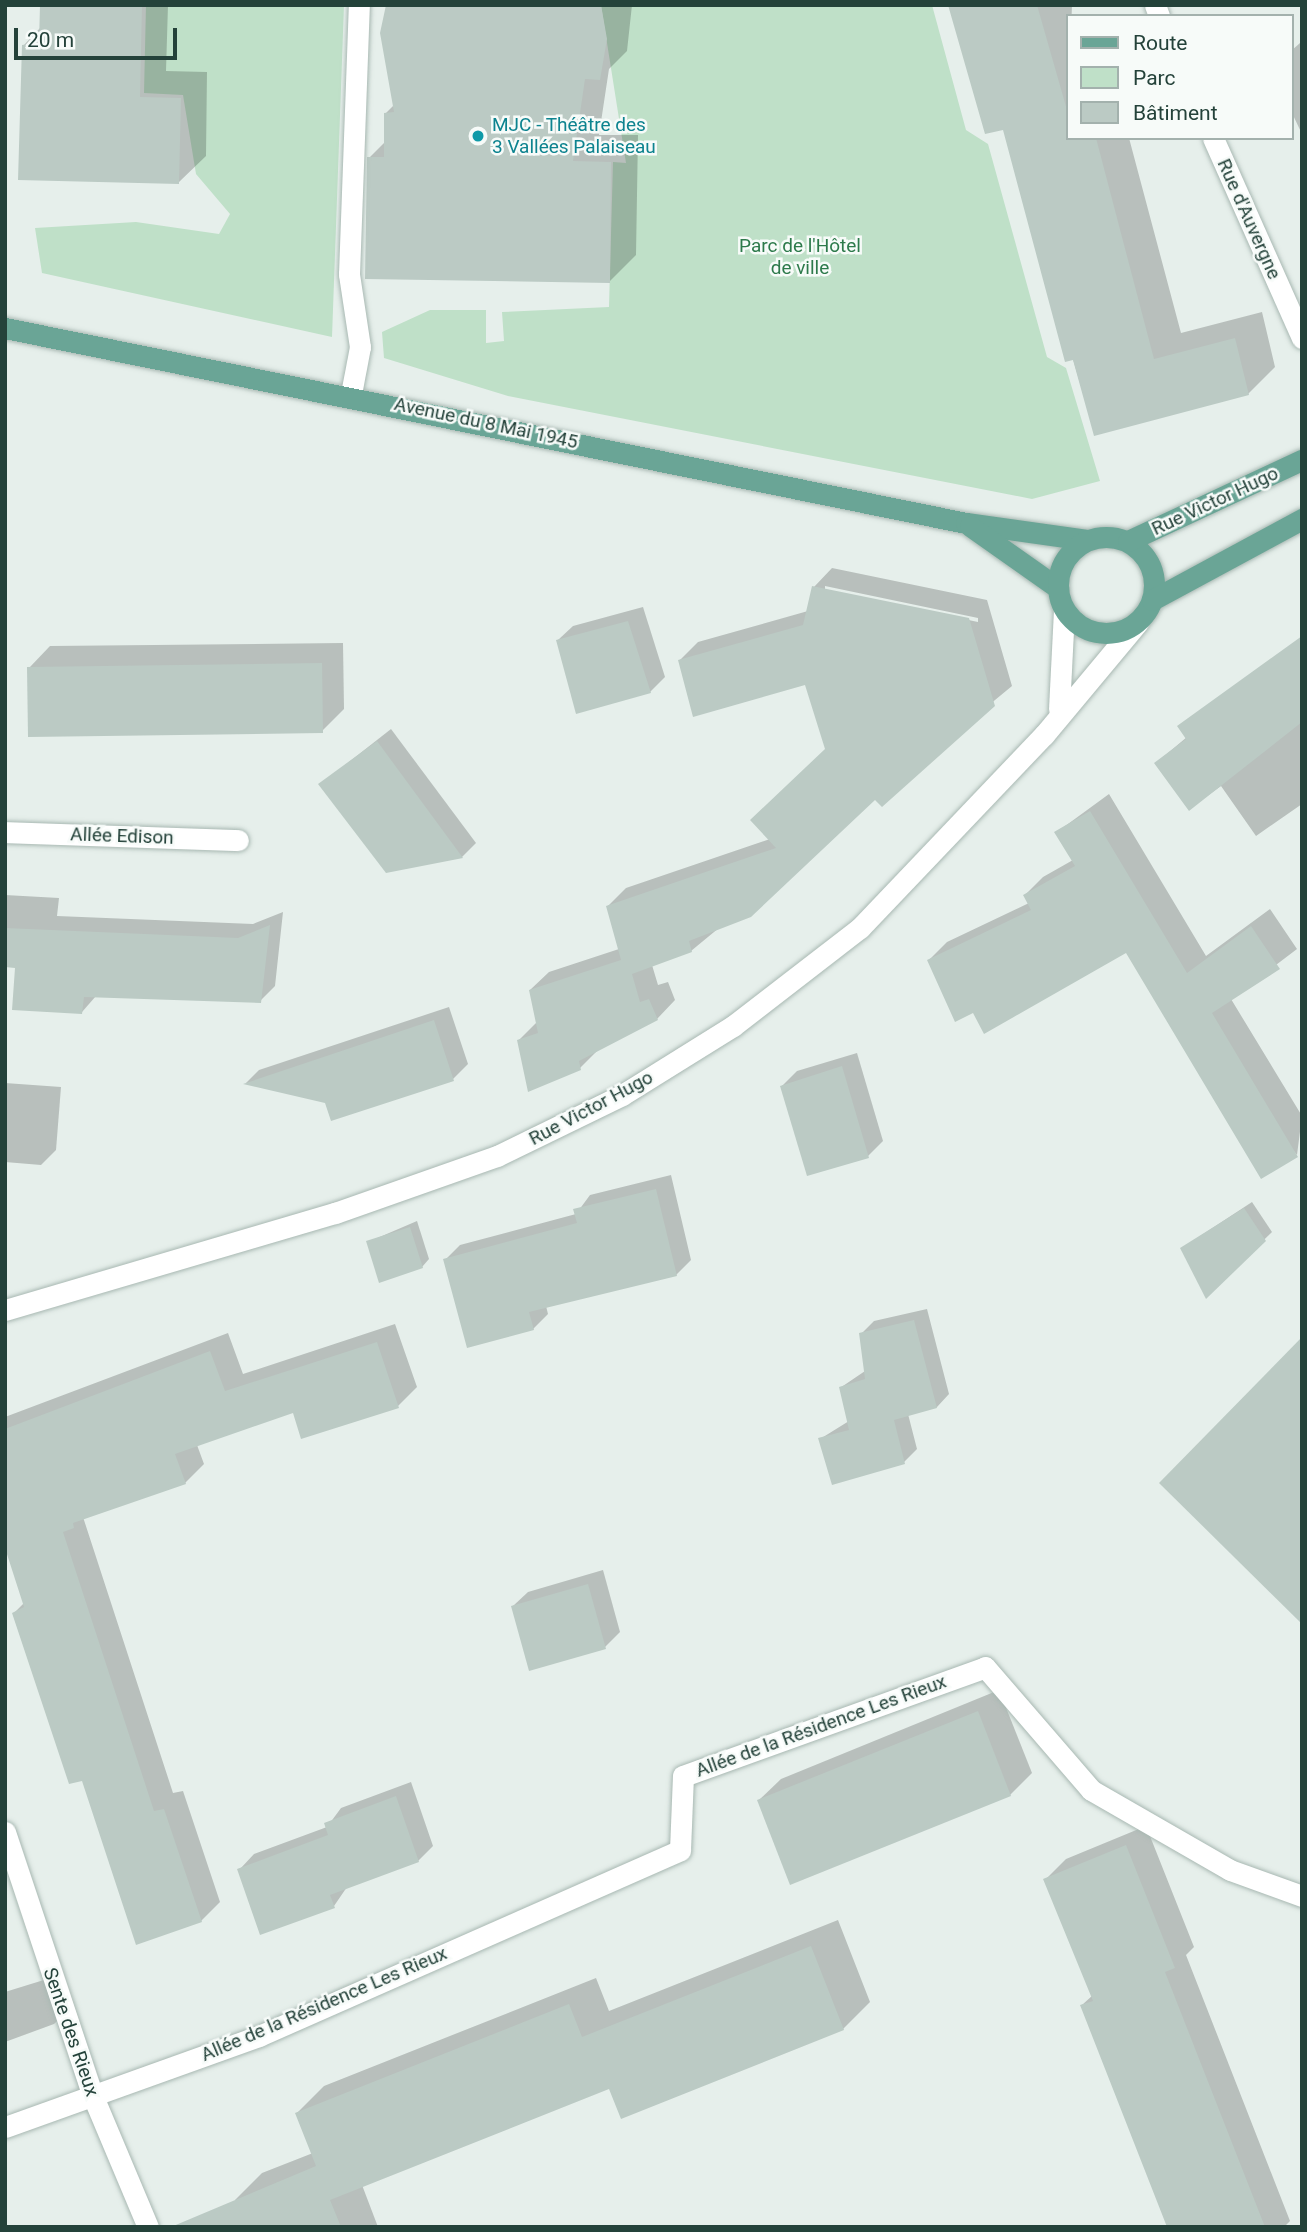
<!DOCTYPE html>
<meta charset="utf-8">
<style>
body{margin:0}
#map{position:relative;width:1307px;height:2232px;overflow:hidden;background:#e6efeb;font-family:Roboto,sans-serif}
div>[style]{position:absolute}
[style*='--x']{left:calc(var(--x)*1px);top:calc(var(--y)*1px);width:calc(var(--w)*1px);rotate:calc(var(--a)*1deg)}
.green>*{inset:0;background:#bfe0c8}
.shadow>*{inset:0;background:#0003}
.building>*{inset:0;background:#bbcac4}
.roads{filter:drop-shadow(0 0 2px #a8b8b2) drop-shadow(0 0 2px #a8b8b2)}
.minor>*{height:21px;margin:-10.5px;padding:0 10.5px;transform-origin:10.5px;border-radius:10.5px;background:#fff}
.major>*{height:21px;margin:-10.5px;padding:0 10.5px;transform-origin:10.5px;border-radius:10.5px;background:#6aa596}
.major>.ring{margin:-10.5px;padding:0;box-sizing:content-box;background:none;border:21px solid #6aa596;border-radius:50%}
.dots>*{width:19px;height:19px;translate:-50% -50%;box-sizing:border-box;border:4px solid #f7fbf9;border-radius:50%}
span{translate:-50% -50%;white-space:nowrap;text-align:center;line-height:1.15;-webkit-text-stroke:5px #f7fbf9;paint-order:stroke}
.culture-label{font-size:19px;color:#0d838f}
.left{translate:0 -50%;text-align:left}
.street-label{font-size:19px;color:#24423a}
.park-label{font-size:19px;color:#2d7a4b}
.frame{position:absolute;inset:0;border:7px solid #24423a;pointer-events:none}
.legend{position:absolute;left:1066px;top:14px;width:228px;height:126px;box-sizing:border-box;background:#f7fbf9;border:2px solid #a3b1ad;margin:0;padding:9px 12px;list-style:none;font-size:21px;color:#24423a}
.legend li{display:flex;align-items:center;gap:14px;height:35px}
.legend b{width:35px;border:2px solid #a3b1ad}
.scale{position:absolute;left:14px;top:28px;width:163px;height:32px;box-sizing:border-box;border:4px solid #24423a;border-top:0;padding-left:9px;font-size:21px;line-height:24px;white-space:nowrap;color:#24423a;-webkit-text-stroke:5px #f7fbf9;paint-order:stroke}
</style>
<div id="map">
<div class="green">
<i style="clip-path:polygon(146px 5px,344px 5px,332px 337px,42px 273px,35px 228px,136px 222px,219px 234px,230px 214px,196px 174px,183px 95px,144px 93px)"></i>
<i style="clip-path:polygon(601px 5px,932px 5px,966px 130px,988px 144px,1047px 357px,1066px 368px,1100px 481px,1032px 499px,508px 396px,384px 358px,382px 332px,430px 310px,486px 310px,486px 343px,504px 341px,502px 312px,609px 307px,613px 162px,626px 163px)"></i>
</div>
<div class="shadow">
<i style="clip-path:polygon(42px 5px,168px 5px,166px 71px,207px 72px,206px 156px,179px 182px,24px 45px,41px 27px)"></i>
<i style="clip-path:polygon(388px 5px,632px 5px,627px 51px,609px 69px,599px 135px,638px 135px,636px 255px,609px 282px,369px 158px,386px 141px,386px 113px,394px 105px)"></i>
<i style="clip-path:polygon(950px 5px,1072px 5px,1067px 138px,1129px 138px,1181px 333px,1262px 312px,1275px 367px,1248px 394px,1095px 434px,1005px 128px)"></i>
<i style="clip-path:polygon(1300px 43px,1302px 42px,1302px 134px,1291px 111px,1291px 51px)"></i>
<i style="clip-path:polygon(evenodd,832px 568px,987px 600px,1012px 686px,691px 951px,652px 965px,658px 985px,668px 982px,675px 1000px,657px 1019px,598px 1050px,580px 1068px,519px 1040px,537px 1022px,530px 990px,549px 972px,619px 949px,608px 906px,626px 888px,770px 839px,827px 749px,806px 683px,680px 660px,698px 642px,808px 611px,814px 587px,832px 568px,825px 586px,978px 618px,978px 622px,825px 590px,825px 586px)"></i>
<i style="clip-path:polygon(643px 607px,665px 677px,650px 692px,558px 640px,573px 626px)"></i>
<i style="clip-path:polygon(1302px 638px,1302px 804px,1256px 836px,1221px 786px,1189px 809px,1156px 763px,1187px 737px,1180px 726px)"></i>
<i style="clip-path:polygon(343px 643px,344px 709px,322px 731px,29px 668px,50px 646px)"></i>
<i style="clip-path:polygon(391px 729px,476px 843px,462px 857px,386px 871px,321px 784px)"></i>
<i style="clip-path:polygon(1109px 794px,1206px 956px,1270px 909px,1297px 949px,1231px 999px,1302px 1116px,1297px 1155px,1127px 951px,974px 1010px,929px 960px,947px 942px,1029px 903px,1025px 895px,1043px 877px,1073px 860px,1057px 832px)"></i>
<i style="clip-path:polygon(5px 895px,59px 898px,57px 916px,253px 924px,283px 912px,275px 986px,260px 1001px,96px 996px,82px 1012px,17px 967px,5px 965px)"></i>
<i style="clip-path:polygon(449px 1007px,468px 1064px,453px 1079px,326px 1101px,246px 1083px,259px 1070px)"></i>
<i style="clip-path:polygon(857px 1053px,883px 1141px,868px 1156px,782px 1086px,797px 1071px)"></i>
<i style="clip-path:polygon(5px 1083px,61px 1087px,56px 1150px,41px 1165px,5px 1162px)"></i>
<i style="clip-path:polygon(671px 1175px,691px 1260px,676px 1275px,546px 1306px,548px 1314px,533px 1329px,445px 1260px,460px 1245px,576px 1214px,590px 1195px)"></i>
<i style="clip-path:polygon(1252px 1202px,1272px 1232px,1206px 1296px,1182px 1248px)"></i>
<i style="clip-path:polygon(417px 1221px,429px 1259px,422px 1267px,368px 1242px)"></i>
<i style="clip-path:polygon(927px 1309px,949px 1394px,937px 1407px,908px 1414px,917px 1449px,904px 1462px,820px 1439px,849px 1421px,840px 1388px,865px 1371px,861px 1334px,874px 1321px)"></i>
<i style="clip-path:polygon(395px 1324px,417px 1387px,398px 1406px,294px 1411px,197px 1445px,204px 1464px,185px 1483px,83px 1517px,173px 1793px,183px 1791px,220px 1902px,201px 1921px,83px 1778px,14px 1613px,25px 1602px,5px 1543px,5px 1417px,228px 1333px,243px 1374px)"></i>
<i style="clip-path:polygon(603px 1570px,620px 1632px,605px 1647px,513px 1606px,528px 1592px)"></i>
<i style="clip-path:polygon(999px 1690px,1032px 1773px,1010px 1795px,759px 1800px,781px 1779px)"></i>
<i style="clip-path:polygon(411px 1782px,433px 1846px,418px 1861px,347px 1887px,334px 1906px,240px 1869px,254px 1854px,327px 1827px,341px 1808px)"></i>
<i style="clip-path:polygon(1146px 1826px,1194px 1947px,1186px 1955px,1290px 2221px,1284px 2227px,1169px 2227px,1082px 2005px,1093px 1995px,1046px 1879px,1066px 1859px)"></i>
<i style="clip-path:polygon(838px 1920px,870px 2002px,843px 2029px,610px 2087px,362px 2185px,378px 2227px,246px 2227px,235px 2200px,262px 2173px,313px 2153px,297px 2113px,324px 2086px,596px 1978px,609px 2011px)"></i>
<i style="clip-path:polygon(60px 1975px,71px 2008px,54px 2024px,5px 2042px,5px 1992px)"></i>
</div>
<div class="building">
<i style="clip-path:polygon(40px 5px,142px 5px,140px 97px,181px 98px,179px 184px,18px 180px,22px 45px,39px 43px)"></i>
<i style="clip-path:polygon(386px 5px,601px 5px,607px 39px,600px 80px,585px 79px,573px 161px,611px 162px,610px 283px,365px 279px,367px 157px,384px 157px,384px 113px,394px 112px,380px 33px)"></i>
<i style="clip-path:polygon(948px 5px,1037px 5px,1067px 110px,1067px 138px,1096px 138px,1154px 359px,1235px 338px,1249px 395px,1094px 436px,1073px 360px,1065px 362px,1003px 130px,985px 134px)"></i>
<i style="clip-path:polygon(812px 586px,969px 618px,995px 706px,882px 807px,875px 800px,751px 917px,689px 941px,692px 952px,632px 974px,640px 1002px,649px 999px,658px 1020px,579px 1061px,581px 1070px,528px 1092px,517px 1040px,538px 1033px,529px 990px,621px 960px,606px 906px,776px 848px,750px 820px,825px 749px,805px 685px,693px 717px,678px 660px,803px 625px)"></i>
<i style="clip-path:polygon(628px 621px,651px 693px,576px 714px,556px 640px)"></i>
<i style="clip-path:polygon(1302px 636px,1302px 722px,1189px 811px,1154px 763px,1186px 739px,1177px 726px)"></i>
<i style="clip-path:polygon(322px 663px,323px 733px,28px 737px,27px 667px)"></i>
<i style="clip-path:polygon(377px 741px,463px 858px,386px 873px,318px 784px)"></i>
<i style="clip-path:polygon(1090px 811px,1187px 973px,1251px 926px,1280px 969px,1212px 1013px,1298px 1157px,1261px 1179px,1126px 953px,984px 1034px,973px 1013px,955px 1022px,927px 960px,1031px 910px,1023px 895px,1075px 866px,1054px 832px)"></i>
<i style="clip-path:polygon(270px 925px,261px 1003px,84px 997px,82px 1014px,12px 1010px,15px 968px,5px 967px,5px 928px,238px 938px)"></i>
<i style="clip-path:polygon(434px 1020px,454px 1081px,331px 1121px,325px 1103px,243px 1084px)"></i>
<i style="clip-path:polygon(842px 1066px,869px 1158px,807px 1176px,780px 1086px)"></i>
<i style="clip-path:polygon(656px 1189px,677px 1276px,529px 1312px,534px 1330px,467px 1348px,443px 1259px,577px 1223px,573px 1209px)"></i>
<i style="clip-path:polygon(1244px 1208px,1266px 1241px,1206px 1299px,1180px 1248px)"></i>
<i style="clip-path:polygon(410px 1227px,423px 1268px,379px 1283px,366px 1241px)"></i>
<i style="clip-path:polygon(914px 1320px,937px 1408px,894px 1420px,905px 1464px,832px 1485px,818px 1438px,849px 1430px,839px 1387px,865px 1379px,859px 1333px)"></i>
<i style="clip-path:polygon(1302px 1337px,1302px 1624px,1159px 1483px)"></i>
<i style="clip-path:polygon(377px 1342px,399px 1408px,301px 1439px,293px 1413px,175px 1454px,186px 1484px,73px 1523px,74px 1528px,63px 1532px,154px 1811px,164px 1809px,202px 1922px,136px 1945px,82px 1781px,69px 1784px,12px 1613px,24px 1607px,5px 1548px,5px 1429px,210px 1351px,225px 1391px)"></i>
<i style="clip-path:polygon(588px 1584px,606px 1649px,529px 1671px,511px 1606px)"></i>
<i style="clip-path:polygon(978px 1711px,1011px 1796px,790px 1885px,757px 1800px)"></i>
<i style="clip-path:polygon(396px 1796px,419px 1862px,330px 1895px,335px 1908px,260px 1935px,237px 1869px,328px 1835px,324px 1823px)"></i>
<i style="clip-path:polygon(1126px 1845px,1175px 1968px,1165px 1972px,1265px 2227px,1167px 2227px,1080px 2005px,1093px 2001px,1043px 1879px)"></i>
<i style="clip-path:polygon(811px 1946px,844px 2030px,621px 2119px,609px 2089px,330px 2200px,341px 2227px,171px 2227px,316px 2166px,295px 2113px,569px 2004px,582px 2037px)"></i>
</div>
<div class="roads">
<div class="minor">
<i style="--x:1155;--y:5;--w:12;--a:70"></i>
<i style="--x:1213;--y:138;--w:219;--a:66"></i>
<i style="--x:351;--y:394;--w:48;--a:-79.2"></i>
<i style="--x:360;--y:347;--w:74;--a:-98.6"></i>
<i style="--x:349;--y:274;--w:269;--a:-87.9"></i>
<i style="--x:1059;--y:709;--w:99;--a:-87.1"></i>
<i style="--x:5;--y:832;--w:233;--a:2"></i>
<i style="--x:5;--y:1310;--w:344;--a:-16.4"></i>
<i style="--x:335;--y:1213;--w:172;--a:-19.4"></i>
<i style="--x:497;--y:1156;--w:139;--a:-26"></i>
<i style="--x:622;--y:1095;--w:131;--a:-31.9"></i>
<i style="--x:733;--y:1026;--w:160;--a:-37.7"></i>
<i style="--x:860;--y:928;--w:267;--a:-46.4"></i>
<i style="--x:1044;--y:735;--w:147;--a:-50.2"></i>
<i style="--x:5;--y:1832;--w:276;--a:71.6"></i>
<i style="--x:92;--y:2094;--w:144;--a:67.2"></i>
<i style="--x:5;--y:2127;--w:270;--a:-19.7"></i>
<i style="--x:259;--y:2036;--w:460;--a:-23.8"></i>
<i style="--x:680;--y:1850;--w:74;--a:-87.7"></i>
<i style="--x:683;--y:1776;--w:321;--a:-19.8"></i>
<i style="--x:985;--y:1667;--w:162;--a:49.2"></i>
<i style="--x:1091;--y:1790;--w:160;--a:29.9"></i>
<i style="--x:1230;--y:1870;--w:77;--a:19.9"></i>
</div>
<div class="major">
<i style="--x:5;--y:328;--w:981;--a:11.47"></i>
<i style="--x:966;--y:523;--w:122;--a:8"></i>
<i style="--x:970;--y:526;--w:108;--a:35.2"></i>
<i class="ring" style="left:1058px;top:537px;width:75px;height:75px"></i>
<i style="--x:1128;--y:541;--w:192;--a:-25"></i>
<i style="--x:1152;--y:600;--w:170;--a:-28.4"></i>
</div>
</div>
<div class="dots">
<i style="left:478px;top:136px;background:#0f9aa8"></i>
</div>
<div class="culture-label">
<span class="left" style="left:492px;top:136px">MJC - Théâtre des<br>3 Vallées Palaiseau</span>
</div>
<div class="street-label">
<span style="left:1249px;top:219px;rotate:66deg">Rue d'Auvergne</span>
<span style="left:486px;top:423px;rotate:12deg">Avenue du 8 Mai 1945</span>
<span style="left:1215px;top:501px;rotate:-25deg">Rue Victor Hugo</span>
<span style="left:122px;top:836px;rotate:2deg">Allée Edison</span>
<span style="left:591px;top:1108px;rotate:-28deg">Rue Victor Hugo</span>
<span style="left:821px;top:1726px;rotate:-20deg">Allée de la Résidence Les Rieux</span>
<span style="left:324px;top:2004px;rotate:-23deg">Allée de la Résidence Les Rieux</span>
<span style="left:71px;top:2032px;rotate:71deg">Sente des Rieux</span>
</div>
<div class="park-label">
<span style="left:800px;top:257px">Parc de l'Hôtel<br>de ville</span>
</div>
<div class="frame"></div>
<ul class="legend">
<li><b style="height:9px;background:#6aa596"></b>Route</li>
<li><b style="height:19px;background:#bfe0c8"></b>Parc</li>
<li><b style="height:19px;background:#bbcac4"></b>Bâtiment</li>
</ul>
<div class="scale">20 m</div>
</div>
